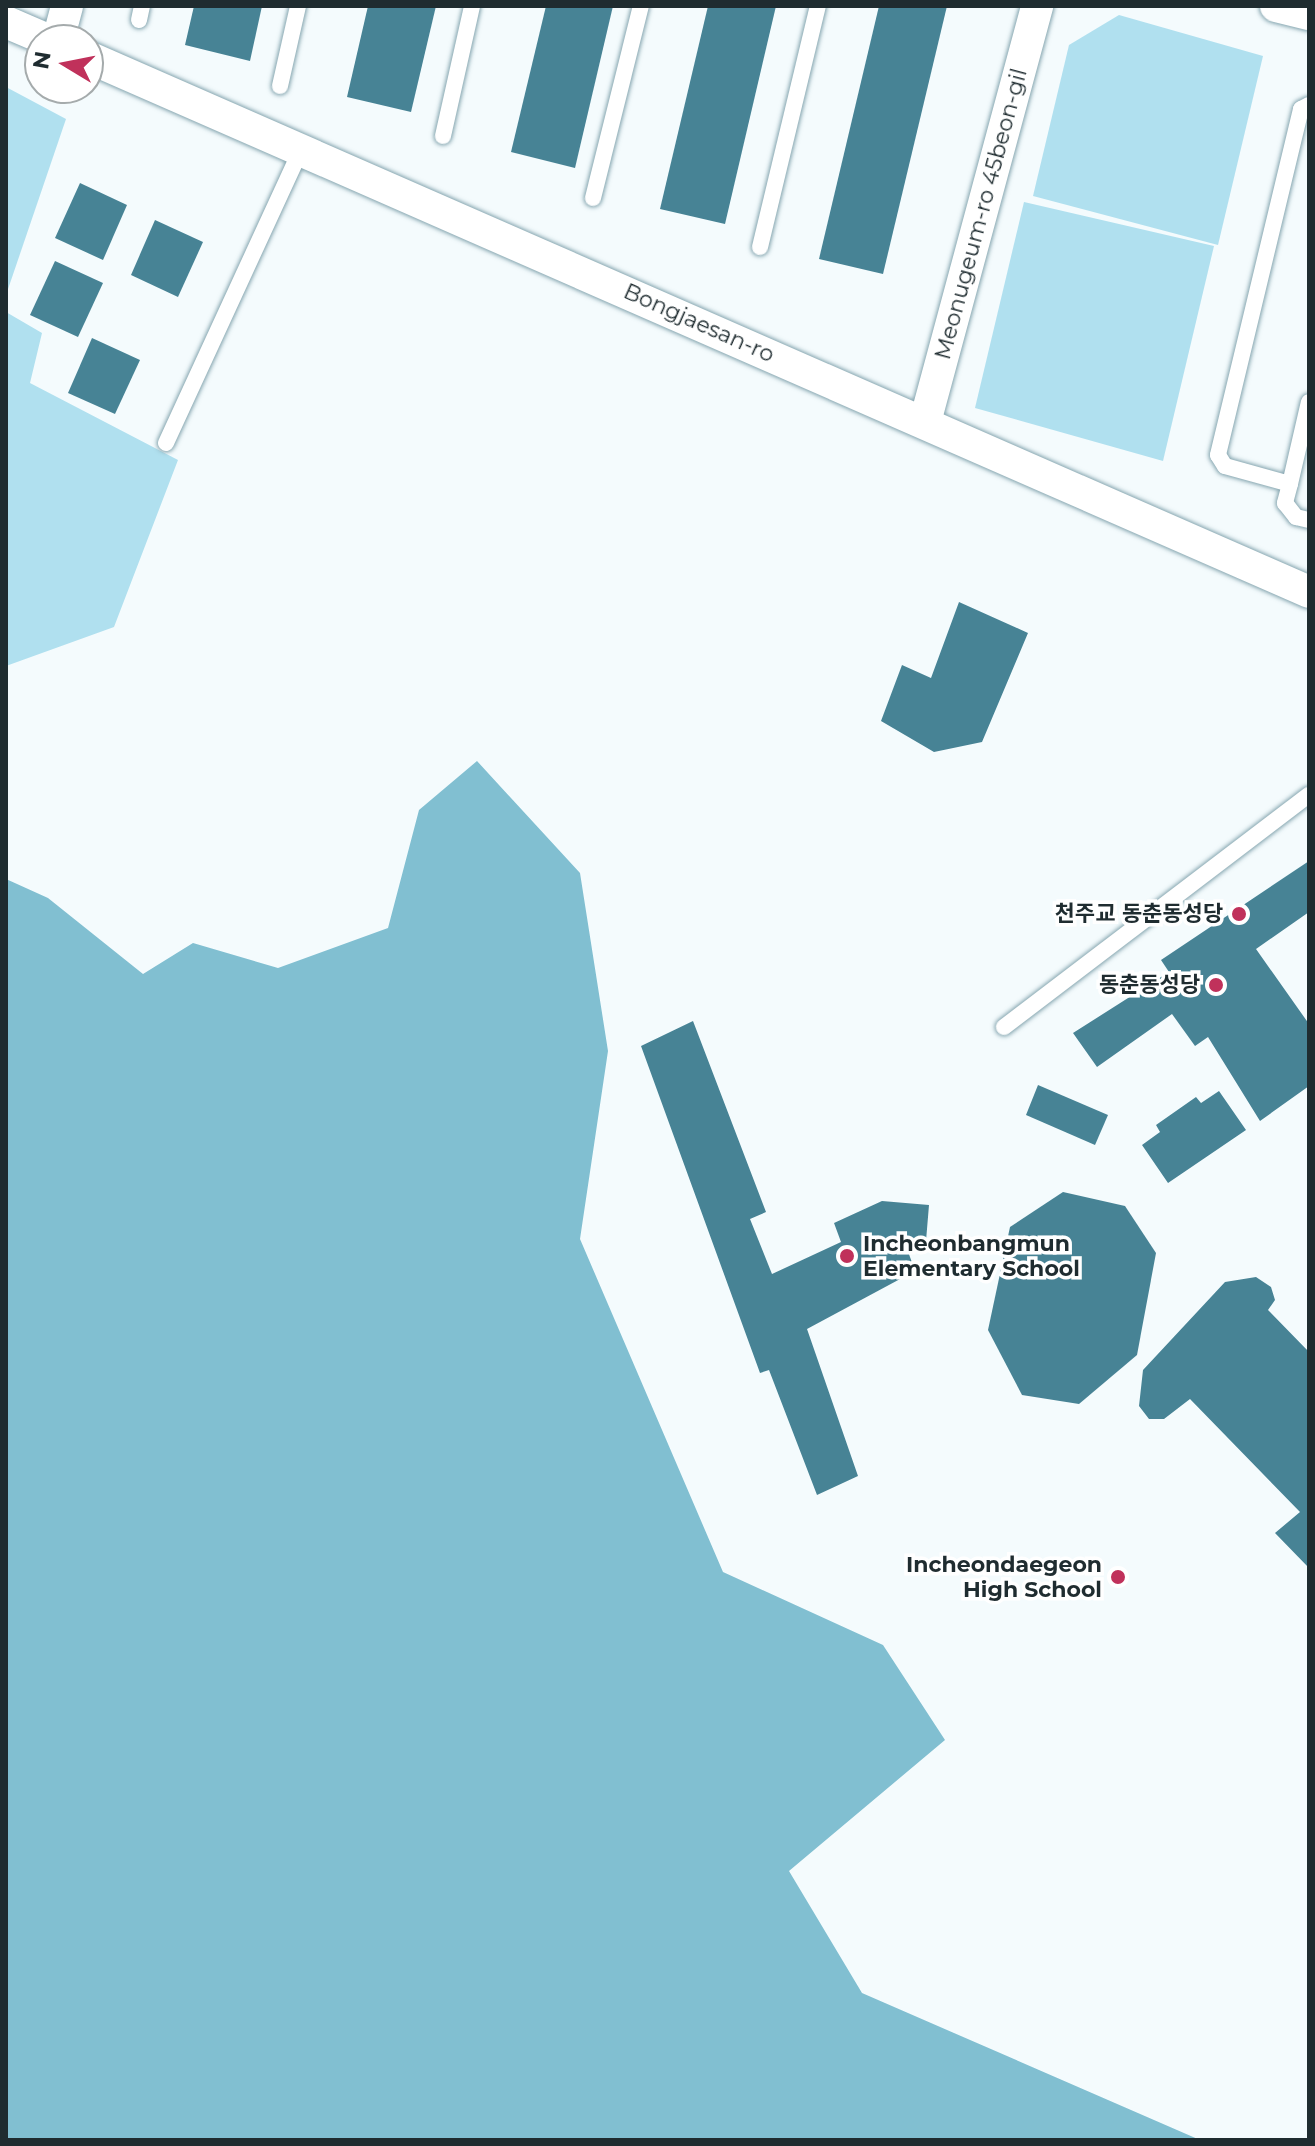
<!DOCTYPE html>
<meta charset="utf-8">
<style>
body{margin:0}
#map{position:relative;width:1315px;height:2146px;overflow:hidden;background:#f4fbfd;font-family:Montserrat,"Noto Sans KR",sans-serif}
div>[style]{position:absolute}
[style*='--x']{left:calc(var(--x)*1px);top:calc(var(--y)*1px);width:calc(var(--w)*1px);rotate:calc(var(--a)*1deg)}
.green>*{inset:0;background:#b0e0ef}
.forest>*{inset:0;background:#81bfd1}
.building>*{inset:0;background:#478395}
.roads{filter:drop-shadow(0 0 2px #86a6b0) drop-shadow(0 0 2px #86a6b0)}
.service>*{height:16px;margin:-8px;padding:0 8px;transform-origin:8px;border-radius:8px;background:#fff}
.minor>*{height:32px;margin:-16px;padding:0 16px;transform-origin:16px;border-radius:16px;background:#fff}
.dots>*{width:22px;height:22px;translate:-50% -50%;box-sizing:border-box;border:4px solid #fff;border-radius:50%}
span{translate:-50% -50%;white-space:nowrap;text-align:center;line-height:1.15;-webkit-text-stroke:7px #fff;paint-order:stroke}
.street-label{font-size:22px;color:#1f2c30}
.poi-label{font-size:22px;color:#1f2c30;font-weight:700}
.right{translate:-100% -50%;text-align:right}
.left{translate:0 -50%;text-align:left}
.frame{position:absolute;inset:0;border:8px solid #1f2c30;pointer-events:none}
.north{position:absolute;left:24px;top:24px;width:80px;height:80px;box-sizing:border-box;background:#fff;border:2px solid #a5abac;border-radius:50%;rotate:280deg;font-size:22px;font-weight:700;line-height:32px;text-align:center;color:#1f2c30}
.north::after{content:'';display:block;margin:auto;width:28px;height:36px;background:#c0315b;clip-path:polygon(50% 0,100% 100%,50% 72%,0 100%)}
</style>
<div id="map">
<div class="green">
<i style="clip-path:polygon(1119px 15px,1263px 56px,1218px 245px,1033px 196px,1069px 45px)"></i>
<i style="clip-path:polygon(6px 87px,66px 119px,6px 295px)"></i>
<i style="clip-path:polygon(1024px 202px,1214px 246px,1163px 461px,975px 408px)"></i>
<i style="clip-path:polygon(6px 312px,42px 333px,30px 383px,178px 460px,114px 627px,6px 666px)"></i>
</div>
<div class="forest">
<i style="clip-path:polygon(477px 761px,580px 873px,608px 1051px,580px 1239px,723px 1572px,883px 1645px,945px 1740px,789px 1871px,862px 1993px,1200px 2140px,6px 2140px,6px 879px,48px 898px,143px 974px,193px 943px,278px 968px,388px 928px,419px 810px)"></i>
</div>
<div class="building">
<i style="clip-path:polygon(194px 6px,262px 6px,250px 61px,185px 45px)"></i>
<i style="clip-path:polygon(368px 6px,436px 6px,411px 112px,347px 97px)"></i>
<i style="clip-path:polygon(546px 6px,613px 6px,575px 168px,511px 152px)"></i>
<i style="clip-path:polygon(708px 6px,776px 6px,725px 224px,660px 209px)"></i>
<i style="clip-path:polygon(879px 6px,947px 6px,883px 274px,819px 259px)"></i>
<i style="clip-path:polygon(80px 183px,127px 205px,103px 260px,55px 238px)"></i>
<i style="clip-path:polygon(155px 220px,203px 242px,178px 297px,131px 275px)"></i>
<i style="clip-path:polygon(55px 261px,103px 283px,78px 337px,30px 315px)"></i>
<i style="clip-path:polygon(92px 338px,140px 360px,115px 414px,68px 393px)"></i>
<i style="clip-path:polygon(959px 602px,1028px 633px,982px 742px,934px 752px,881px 721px,902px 665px,931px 678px)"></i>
<i style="clip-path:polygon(1309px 861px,1309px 912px,1256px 949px,1309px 1024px,1309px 1086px,1260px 1121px,1208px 1037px,1195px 1046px,1172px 1014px,1097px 1067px,1073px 1033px,1169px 972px,1161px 960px)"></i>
<i style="clip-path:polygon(693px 1021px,766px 1212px,750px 1219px,772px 1274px,841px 1242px,834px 1223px,882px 1201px,929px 1205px,926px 1241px,905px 1243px,915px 1271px,807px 1329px,858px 1476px,817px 1495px,769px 1370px,760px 1373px,641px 1046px)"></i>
<i style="clip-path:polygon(1038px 1085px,1108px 1115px,1095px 1145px,1026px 1115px)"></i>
<i style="clip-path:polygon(1219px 1091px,1246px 1130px,1168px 1183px,1142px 1145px,1160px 1132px,1156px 1125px,1196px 1097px,1201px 1103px)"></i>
<i style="clip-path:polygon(1063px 1192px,1125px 1206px,1156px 1253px,1137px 1355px,1079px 1404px,1022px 1395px,988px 1330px,1010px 1227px)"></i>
<i style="clip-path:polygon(1256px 1277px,1271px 1287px,1275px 1300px,1268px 1310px,1309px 1352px,1309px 1568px,1275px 1533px,1300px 1512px,1190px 1399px,1164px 1419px,1149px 1419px,1139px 1406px,1143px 1370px,1225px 1282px)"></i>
</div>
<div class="roads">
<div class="service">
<i style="--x:139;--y:20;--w:14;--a:-78"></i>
<i style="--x:280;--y:86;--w:82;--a:-77.3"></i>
<i style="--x:1309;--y:105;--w:9;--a:153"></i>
<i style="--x:1301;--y:109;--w:356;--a:103.5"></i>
<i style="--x:1218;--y:455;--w:13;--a:58"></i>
<i style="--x:1225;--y:466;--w:67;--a:15.5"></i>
<i style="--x:1290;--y:484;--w:20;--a:105"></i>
<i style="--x:1285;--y:503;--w:18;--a:52"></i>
<i style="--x:1296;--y:517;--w:13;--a:13"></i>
<i style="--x:443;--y:136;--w:133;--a:-77.4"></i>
<i style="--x:593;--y:198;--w:198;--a:-76"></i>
<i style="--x:760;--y:247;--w:248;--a:-76.5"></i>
<i style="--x:166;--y:443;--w:323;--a:-65.3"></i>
<i style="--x:1290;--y:484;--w:84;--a:-77"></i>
<i style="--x:1004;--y:1027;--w:383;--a:-37.3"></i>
</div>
<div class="minor">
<i style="--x:1276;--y:6;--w:34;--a:14"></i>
<i style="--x:6;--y:22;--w:46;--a:23.2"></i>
<i style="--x:58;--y:40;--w:35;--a:-75"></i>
<i style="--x:88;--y:57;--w:1333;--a:23.66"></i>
<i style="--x:925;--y:422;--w:431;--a:-74.9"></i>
</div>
</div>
<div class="dots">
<i style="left:1239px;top:914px;background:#c0315b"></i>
<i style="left:1216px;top:985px;background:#c0315b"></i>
<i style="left:847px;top:1256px;background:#c0315b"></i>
<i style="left:1118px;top:1577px;background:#c0315b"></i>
</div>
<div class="street-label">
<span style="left:981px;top:214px;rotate:-75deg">Meonugeum-ro 45beon-gil</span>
<span style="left:699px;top:323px;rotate:24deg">Bongjaesan-ro</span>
</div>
<div class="poi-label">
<span class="right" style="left:1223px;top:914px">천주교 동춘동성당</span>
<span class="right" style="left:1200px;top:985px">동춘동성당</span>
<span class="left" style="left:863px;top:1256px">Incheonbangmun<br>Elementary School</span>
<span class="right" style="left:1102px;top:1577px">Incheondaegeon<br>High School</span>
</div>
<div class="frame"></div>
<div class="north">N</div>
</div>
